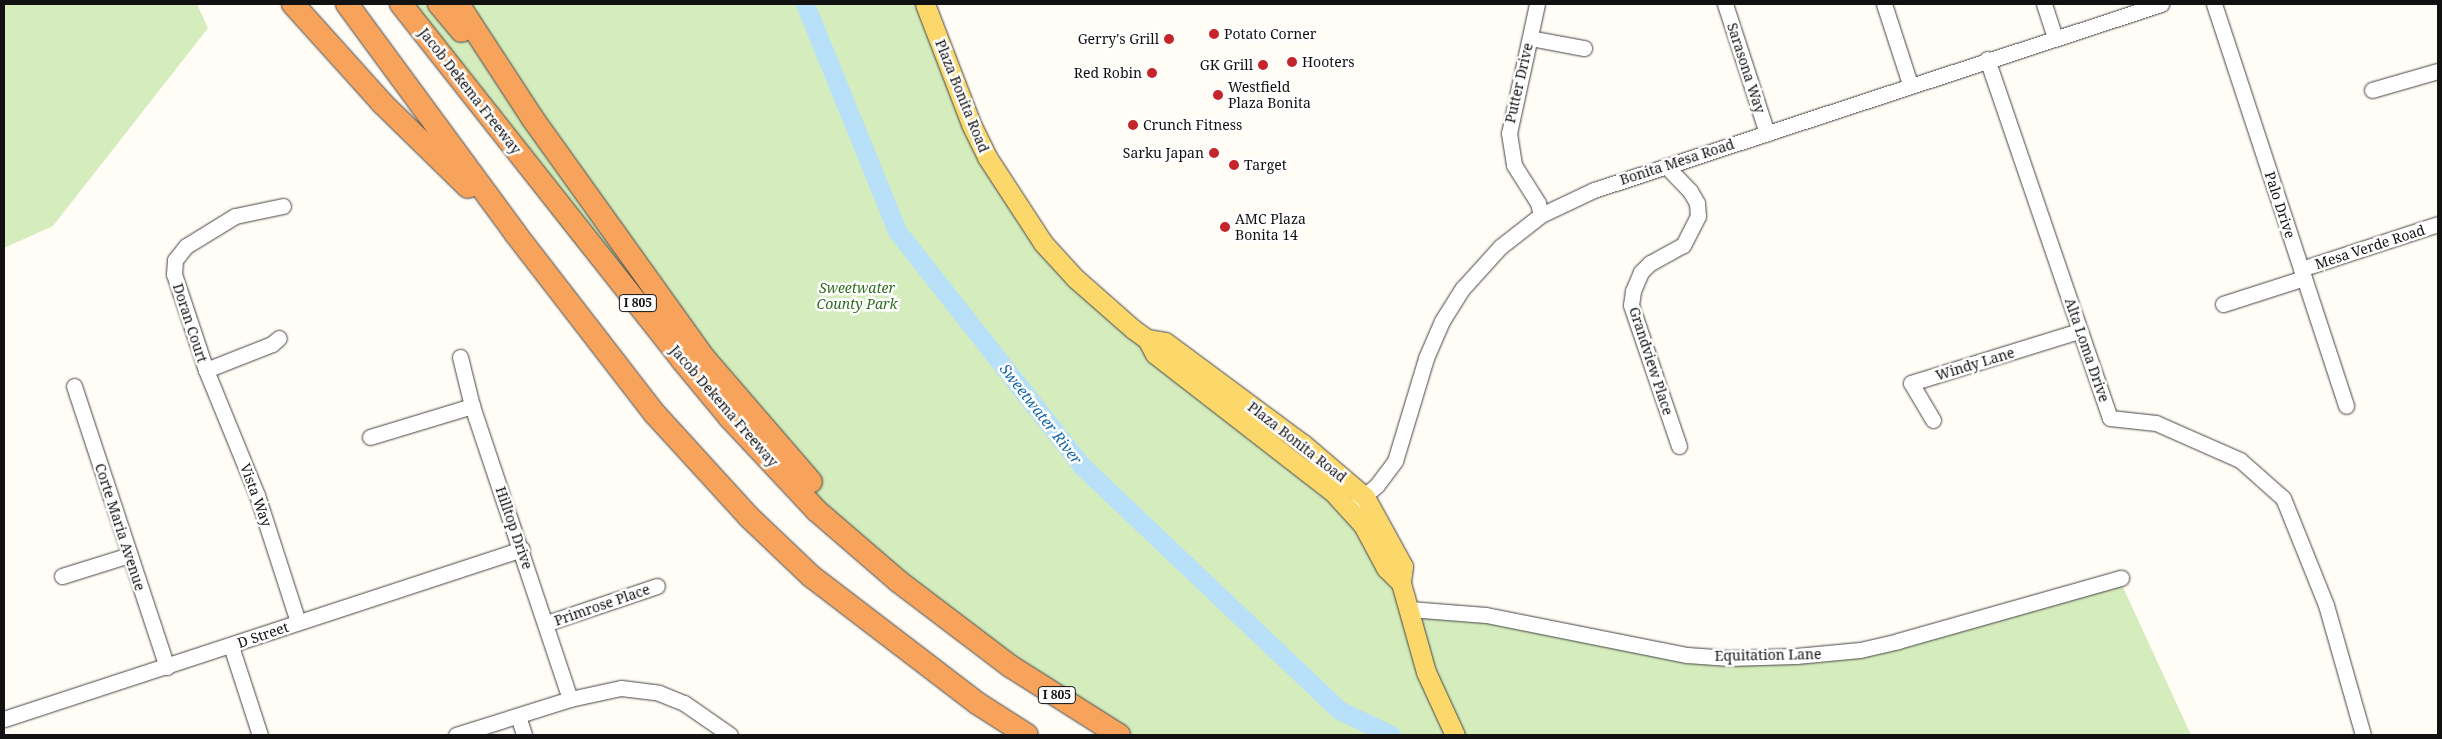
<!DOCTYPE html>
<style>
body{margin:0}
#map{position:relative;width:2442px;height:739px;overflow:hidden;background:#fffdf5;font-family:"Noto Serif",serif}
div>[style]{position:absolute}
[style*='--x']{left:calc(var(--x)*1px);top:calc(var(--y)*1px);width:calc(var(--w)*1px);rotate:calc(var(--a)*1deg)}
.green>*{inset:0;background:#d5ecbc}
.river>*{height:19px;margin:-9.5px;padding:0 9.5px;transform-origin:9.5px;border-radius:9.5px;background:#b8e0f8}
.roads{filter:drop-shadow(0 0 1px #444) drop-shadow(0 0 1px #444)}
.minor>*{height:15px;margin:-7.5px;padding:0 7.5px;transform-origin:7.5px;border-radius:7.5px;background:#fff}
.major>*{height:19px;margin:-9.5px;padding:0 9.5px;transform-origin:9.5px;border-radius:9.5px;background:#fbd869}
.highway>*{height:22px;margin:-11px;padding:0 11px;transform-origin:11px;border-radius:11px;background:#f7a35b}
.dots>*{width:14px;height:14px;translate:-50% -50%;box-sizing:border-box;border:2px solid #fff;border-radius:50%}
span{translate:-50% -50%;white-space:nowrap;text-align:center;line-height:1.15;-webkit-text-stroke:5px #fff;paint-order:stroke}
.shield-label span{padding:1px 4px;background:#fff;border:1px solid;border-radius:4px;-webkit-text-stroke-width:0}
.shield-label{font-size:12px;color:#111;font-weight:700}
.poi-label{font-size:14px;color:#111}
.left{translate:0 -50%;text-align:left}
.right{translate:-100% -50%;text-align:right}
.street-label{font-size:14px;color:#111}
.park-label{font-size:14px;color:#2e6c1e;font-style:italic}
.water-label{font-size:15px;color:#1567a8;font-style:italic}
.frame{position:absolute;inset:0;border:5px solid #111;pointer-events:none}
</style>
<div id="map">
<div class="green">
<i style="clip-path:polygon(4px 4px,197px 4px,208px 28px,53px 226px,4px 248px)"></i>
<i style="clip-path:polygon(391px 4px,925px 4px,967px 116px,1068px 271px,1325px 469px,1361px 501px,1410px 615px,1487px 615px,1621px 641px,1797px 659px,2122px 585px,2191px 735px,1118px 735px,1010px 666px,720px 419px,571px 239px)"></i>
</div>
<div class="river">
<i style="--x:805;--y:4;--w:245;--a:67.9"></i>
<i style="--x:897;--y:231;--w:299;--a:51.8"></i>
<i style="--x:1082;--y:466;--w:354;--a:43.5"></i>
<i style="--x:1339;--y:710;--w:58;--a:25.7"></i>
</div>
<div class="roads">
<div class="minor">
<i style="--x:1537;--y:4;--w:132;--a:102.2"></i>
<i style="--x:1509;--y:133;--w:32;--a:81"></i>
<i style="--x:1514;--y:165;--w:45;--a:57.7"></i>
<i style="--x:1538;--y:203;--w:12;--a:76"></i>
<i style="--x:1725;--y:4;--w:136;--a:72"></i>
<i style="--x:1884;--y:4;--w:84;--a:72"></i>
<i style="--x:2044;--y:4;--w:35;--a:72"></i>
<i style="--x:2214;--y:4;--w:423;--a:71.8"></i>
<i style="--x:1530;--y:38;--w:55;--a:10.5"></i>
<i style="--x:1987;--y:59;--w:379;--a:71.1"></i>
<i style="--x:2110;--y:418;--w:46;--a:6.2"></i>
<i style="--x:2156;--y:423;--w:92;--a:23.8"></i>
<i style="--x:2240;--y:460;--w:57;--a:41.5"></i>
<i style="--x:2283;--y:498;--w:115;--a:68.1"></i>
<i style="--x:2326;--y:605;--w:135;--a:74.1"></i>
<i style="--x:2372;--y:90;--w:69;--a:-16.1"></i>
<i style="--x:1666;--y:166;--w:35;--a:46"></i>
<i style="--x:1690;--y:191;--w:14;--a:60"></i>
<i style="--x:1697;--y:203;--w:13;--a:86"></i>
<i style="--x:1698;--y:216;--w:33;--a:117"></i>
<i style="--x:1683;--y:245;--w:38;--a:151"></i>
<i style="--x:1650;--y:263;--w:13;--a:135"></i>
<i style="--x:1641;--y:272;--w:21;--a:113"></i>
<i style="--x:1633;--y:291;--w:14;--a:98"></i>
<i style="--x:1631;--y:305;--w:149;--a:71.2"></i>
<i style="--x:283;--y:206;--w:49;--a:168.2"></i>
<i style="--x:235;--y:216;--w:57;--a:148.5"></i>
<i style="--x:186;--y:246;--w:18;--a:128"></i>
<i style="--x:175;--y:260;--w:14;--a:94"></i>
<i style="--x:174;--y:274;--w:101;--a:71.6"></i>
<i style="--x:206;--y:370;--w:135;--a:67.8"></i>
<i style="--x:257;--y:495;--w:133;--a:72.1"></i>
<i style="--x:2301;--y:269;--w:144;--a:-18.2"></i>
<i style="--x:2223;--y:304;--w:85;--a:-17.8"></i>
<i style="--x:460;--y:357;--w:50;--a:76.2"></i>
<i style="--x:472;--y:406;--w:309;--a:71.5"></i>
<i style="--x:206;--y:370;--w:71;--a:-21.5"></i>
<i style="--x:272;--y:344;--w:9;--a:-41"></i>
<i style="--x:74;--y:386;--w:296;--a:71.7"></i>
<i style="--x:1933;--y:420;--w:43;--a:-120.7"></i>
<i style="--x:1911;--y:383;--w:176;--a:-17.2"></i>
<i style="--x:370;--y:437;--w:107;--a:-16.9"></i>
<i style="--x:1357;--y:502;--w:26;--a:-40"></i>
<i style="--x:1377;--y:485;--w:30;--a:-53"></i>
<i style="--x:1395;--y:461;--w:108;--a:-73.2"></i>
<i style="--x:1426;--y:358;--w:40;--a:-66.6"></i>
<i style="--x:1442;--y:321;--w:39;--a:-58"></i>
<i style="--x:1463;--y:288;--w:55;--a:-47.9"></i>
<i style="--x:1500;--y:247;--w:52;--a:-38"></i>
<i style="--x:1541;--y:215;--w:59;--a:-25.3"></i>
<i style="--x:1594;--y:190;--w:597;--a:-18.16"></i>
<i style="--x:62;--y:576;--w:70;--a:-17.4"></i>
<i style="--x:1409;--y:609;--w:77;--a:4.5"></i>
<i style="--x:1486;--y:615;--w:205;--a:11.3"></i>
<i style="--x:1687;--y:655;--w:42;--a:4.1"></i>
<i style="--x:1729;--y:658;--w:67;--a:-1.7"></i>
<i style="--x:1796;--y:656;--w:64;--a:-5.4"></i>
<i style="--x:1860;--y:650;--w:39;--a:-13"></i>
<i style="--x:1898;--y:641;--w:232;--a:-15.8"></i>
<i style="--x:547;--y:623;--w:116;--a:-18.6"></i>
<i style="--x:231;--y:646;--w:94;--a:72"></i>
<i style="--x:518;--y:716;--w:20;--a:72"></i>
<i style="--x:4;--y:719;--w:545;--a:-18.17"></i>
<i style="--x:456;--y:735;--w:120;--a:-17.5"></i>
<i style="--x:570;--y:699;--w:52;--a:-12.2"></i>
<i style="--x:621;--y:688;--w:38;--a:7"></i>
<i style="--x:659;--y:693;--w:27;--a:22"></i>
<i style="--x:684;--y:703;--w:56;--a:34.8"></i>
</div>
<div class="major">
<i style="--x:925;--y:4;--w:129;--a:69"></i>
<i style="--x:971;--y:124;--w:37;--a:64"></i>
<i style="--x:987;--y:157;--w:103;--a:56.9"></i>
<i style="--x:1043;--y:243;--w:47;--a:47.6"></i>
<i style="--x:1075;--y:278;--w:77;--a:41.3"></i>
<i style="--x:1133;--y:329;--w:17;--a:36"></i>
<i style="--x:1147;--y:339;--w:18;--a:9"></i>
<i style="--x:1165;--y:342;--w:172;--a:36.5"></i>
<i style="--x:1303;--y:444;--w:82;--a:40.5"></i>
<i style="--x:1365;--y:497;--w:79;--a:61.2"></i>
<i style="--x:1403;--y:566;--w:17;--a:97"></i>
<i style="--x:1401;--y:583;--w:92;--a:74.3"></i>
<i style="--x:1426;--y:672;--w:69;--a:65.3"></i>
<i style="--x:1147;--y:339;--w:17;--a:62"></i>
<i style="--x:1155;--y:354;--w:225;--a:37.8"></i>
<i style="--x:1333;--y:492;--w:45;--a:47.7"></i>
<i style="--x:1363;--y:525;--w:49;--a:61.9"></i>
<i style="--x:1386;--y:568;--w:21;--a:45"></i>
</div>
<div class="highway">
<i style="--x:293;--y:4;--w:133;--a:48"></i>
<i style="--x:382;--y:103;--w:120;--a:44.3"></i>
<i style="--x:347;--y:4;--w:284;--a:53.7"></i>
<i style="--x:515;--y:233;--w:229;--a:52.3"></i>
<i style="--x:655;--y:414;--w:139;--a:47.6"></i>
<i style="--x:749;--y:517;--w:86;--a:43.6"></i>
<i style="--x:811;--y:576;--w:209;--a:37.4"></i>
<i style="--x:977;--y:703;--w:59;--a:32.6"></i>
<i style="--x:401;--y:4;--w:454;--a:51.7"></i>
<i style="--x:682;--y:360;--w:75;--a:50.4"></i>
<i style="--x:730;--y:418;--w:127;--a:46.9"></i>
<i style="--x:817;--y:511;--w:107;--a:40.8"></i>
<i style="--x:898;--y:581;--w:141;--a:37.2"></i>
<i style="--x:1010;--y:666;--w:129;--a:32.3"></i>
<i style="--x:439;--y:4;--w:35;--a:50"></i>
<i style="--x:458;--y:4;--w:137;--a:56.9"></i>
<i style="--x:533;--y:119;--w:295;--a:54.4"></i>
<i style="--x:705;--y:359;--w:162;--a:49.2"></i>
</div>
</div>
<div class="dots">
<i style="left:1214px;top:34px;background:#c6242b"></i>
<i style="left:1169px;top:39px;background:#c6242b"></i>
<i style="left:1292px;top:62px;background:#c6242b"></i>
<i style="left:1263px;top:65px;background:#c6242b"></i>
<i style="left:1152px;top:73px;background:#c6242b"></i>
<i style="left:1218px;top:95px;background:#c6242b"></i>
<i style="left:1133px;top:125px;background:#c6242b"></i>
<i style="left:1214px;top:153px;background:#c6242b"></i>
<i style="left:1234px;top:165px;background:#c6242b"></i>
<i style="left:1225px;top:227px;background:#c6242b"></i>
</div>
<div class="shield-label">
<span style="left:638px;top:303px">I 805</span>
<span style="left:1057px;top:695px">I 805</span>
</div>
<div class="poi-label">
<span class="left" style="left:1224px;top:34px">Potato Corner</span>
<span class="right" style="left:1159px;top:39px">Gerry's Grill</span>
<span class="left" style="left:1302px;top:62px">Hooters</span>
<span class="right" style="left:1253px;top:65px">GK Grill</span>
<span class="right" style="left:1142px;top:73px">Red Robin</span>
<span class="left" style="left:1228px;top:95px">Westfield<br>Plaza Bonita</span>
<span class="left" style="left:1143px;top:125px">Crunch Fitness</span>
<span class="right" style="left:1204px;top:153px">Sarku Japan</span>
<span class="left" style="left:1244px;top:165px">Target</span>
<span class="left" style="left:1235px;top:227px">AMC Plaza<br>Bonita 14</span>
</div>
<div class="street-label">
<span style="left:1746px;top:68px;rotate:72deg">Sarasona Way</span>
<span style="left:1519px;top:83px;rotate:-77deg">Putter Drive</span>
<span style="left:470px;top:91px;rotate:52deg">Jacob Dekema Freeway</span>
<span style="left:962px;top:96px;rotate:68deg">Plaza Bonita Road</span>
<span style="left:1677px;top:162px;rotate:-18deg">Bonita Mesa Road</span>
<span style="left:2280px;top:205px;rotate:72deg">Palo Drive</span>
<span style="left:2370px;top:247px;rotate:-18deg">Mesa Verde Road</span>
<span style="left:190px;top:323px;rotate:72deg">Doran Court</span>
<span style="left:2087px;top:350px;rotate:71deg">Alta Loma Drive</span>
<span style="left:1651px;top:361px;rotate:72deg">Grandview Place</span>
<span style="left:1975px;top:364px;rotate:-17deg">Windy Lane</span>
<span style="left:724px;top:406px;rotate:49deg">Jacob Dekema Freeway</span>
<span style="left:1297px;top:442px;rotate:38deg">Plaza Bonita Road</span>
<span style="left:256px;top:495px;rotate:70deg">Vista Way</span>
<span style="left:120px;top:527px;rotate:72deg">Corte Maria Avenue</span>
<span style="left:514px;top:528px;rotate:71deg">Hilltop Drive</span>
<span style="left:602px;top:605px;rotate:-19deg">Primrose Place</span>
<span style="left:263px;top:635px;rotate:-19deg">D Street</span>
<span style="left:1768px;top:655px;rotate:-1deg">Equitation Lane</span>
</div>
<div class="park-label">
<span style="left:857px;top:296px">Sweetwater<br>County Park</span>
</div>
<div class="water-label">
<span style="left:1041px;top:414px;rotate:52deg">Sweetwater River</span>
</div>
<div class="frame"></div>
</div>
